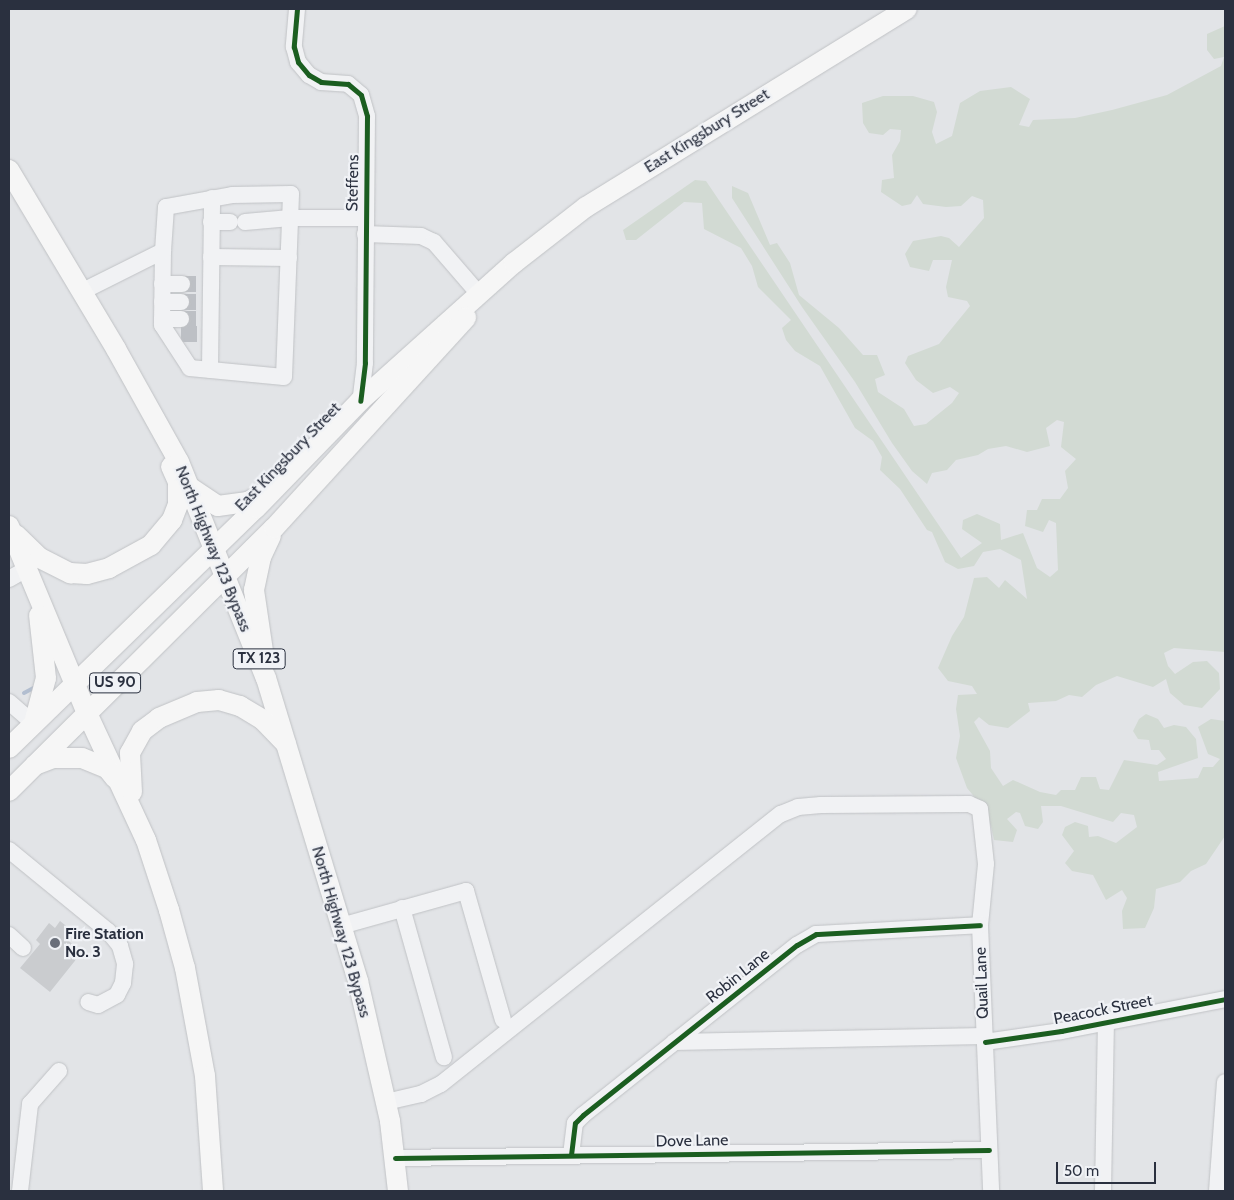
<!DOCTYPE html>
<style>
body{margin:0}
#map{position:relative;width:1234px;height:1200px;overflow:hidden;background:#e2e4e7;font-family:Cabin,sans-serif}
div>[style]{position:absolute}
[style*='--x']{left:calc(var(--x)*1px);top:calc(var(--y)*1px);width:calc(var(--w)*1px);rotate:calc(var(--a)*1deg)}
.green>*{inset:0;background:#d2dad3}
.stream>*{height:4px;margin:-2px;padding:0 2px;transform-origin:2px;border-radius:2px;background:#b2bed0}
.building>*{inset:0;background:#cacccf}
.minor-tunnel>*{height:16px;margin-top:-8px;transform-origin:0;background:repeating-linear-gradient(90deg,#bdc0c5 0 16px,transparent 0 24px)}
.roads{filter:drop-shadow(0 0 1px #c0c2c5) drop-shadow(0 0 1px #c0c2c5)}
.minor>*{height:16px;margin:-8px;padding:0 8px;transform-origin:8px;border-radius:8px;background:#f1f2f4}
.major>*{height:20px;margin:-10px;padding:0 10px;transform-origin:10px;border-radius:10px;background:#f6f6f6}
.cycleway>*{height:5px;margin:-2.5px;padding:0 2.5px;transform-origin:2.5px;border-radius:2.5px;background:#1b5e20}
.dots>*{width:14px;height:14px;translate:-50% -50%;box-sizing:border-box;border:2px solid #f0f2f6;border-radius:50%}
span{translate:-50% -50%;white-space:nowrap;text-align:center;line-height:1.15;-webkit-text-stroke:4.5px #f0f2f6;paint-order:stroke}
.shield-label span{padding:1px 4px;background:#f0f2f6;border:1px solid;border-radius:4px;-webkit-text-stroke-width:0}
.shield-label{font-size:15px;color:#2a303f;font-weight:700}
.street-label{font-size:16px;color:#2a303f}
.poi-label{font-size:16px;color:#2a303f;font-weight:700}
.left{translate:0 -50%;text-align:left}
.frame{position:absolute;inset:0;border:10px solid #2a303f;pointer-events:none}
.scale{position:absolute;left:1056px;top:1162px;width:100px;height:22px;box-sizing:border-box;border:2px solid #2a303f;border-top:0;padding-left:6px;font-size:15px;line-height:18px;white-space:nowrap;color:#2a303f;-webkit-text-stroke:4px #f0f2f6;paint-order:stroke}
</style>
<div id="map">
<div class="green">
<i style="clip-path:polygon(1225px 26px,1225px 652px,1174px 648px,1164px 653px,1168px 666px,1175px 674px,1193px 662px,1207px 661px,1219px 673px,1220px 689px,1202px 708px,1184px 705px,1170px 693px,1166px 679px,1153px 687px,1117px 676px,1096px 685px,1082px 697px,1069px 695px,1056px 701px,1028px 703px,1030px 711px,1008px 728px,989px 725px,979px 717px,974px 722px,990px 751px,991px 768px,1003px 786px,1013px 780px,1040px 792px,1056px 795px,1061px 790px,1075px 790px,1081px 777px,1096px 777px,1100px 789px,1109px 790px,1124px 760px,1157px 765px,1166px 759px,1159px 750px,1151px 750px,1149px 740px,1138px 739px,1133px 731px,1139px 719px,1146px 714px,1158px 719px,1164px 728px,1174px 725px,1186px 727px,1196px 739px,1198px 758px,1158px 772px,1159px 781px,1198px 778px,1203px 767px,1213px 767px,1220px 759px,1208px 754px,1198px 727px,1211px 719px,1225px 721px,1225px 836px,1206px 864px,1191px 871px,1180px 882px,1156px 889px,1154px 908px,1145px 928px,1123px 929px,1122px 911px,1127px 898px,1122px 890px,1106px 900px,1093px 875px,1072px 871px,1065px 863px,1074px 851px,1062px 835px,1065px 827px,1075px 822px,1088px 826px,1089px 837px,1098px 836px,1116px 843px,1137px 827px,1134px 815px,1121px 813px,1113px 822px,1061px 806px,1041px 806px,1043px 822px,1038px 829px,1025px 826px,1020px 813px,1016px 812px,1007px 819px,1017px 830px,1013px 842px,994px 840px,991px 826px,977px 800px,967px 788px,956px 758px,960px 736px,956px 709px,958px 695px,977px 694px,972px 686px,948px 681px,938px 668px,952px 636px,964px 617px,974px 578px,987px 577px,999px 588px,1005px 580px,1027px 599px,1021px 560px,1000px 549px,983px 552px,974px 566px,958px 569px,945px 562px,932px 532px,927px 530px,900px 489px,880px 470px,882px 457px,873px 441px,855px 428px,820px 366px,795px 351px,786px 340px,782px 328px,791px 320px,758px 287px,752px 266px,741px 248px,704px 229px,702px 203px,684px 202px,636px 240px,626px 240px,623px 230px,695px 180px,706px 181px,961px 558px,982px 543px,962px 529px,963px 520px,977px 514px,1000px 524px,1001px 540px,1023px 533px,1037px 568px,1050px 577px,1058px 570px,1056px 523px,1049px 520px,1043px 532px,1025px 526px,1027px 510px,1037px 510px,1042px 499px,1060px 499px,1068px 488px,1065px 471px,1076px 459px,1061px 447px,1064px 422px,1057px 420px,1046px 428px,1050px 446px,1027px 452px,1006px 446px,988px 449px,978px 455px,956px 460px,947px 470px,932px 473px,927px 484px,912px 471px,892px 443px,855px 382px,802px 307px,732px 198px,732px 186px,748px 193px,770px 245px,777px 243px,790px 263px,799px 295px,839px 328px,863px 355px,877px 355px,885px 375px,875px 379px,878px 392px,904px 409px,914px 426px,926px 424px,952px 403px,959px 393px,950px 387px,933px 393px,916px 380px,905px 363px,908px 356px,939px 344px,970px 306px,967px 301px,948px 297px,946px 287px,952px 260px,933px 260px,929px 271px,910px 267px,905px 254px,913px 241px,941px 236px,949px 238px,959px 247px,984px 218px,983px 200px,972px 196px,961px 206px,946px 207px,923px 204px,917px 195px,911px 204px,902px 206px,881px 192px,882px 180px,894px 178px,892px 155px,900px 141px,901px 130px,890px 129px,883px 135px,869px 133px,863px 123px,862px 103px,883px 96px,913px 96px,934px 102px,937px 112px,932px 132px,936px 144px,952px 136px,960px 103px,980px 91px,1011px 87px,1030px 99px,1019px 125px,1029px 127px,1033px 120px,1075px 118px,1112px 110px,1167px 95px,1221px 66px,1224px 57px,1214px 59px,1207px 50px,1207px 34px)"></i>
</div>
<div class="stream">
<i style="--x:24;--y:693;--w:15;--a:-28"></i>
</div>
<div class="building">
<i style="clip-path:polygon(60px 921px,70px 929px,64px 937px,82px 952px,50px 992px,20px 968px,40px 944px,36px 940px,49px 923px,55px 928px)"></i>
</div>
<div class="minor-tunnel">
<i style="--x:182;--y:284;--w:14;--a:0"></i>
<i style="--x:181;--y:302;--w:15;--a:0"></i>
<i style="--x:181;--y:319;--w:15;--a:0"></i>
<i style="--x:181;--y:334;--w:16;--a:0"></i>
</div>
<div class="roads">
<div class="minor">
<i style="--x:297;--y:9;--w:38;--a:95"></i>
<i style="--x:294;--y:47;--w:16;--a:75"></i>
<i style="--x:298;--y:62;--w:17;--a:50"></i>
<i style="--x:309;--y:75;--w:14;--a:30"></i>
<i style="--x:321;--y:82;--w:27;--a:4"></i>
<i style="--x:348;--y:84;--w:17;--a:40"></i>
<i style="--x:361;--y:95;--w:22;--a:74"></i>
<i style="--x:367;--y:116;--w:247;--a:90.5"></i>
<i style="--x:365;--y:363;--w:38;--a:97"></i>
<i style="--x:211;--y:222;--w:19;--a:0"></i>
<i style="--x:365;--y:234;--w:56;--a:2"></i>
<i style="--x:421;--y:236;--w:14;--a:25"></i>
<i style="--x:434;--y:242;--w:67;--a:49.2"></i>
<i style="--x:163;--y:251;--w:74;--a:90.8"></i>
<i style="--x:162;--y:325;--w:51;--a:56.9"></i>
<i style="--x:190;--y:368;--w:94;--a:5.5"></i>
<i style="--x:284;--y:377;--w:159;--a:-87.8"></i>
<i style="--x:290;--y:218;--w:45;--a:174.9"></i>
<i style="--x:211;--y:257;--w:78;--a:0.7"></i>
<i style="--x:162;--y:284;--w:20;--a:0"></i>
<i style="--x:81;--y:292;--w:92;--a:-26.6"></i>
<i style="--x:163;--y:251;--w:44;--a:-86.1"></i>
<i style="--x:166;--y:207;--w:67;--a:-10.3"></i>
<i style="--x:232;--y:195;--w:59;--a:-1"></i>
<i style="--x:291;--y:194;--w:24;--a:92"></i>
<i style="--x:290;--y:218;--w:75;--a:0"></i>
<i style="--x:162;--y:302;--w:19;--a:0"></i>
<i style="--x:162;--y:319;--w:19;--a:0"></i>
<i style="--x:210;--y:370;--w:172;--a:-89.3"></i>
<i style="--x:9;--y:579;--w:20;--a:-30"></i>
<i style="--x:9;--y:702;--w:32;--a:41"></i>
<i style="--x:9;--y:850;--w:128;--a:39.3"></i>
<i style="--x:108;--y:931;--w:19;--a:51"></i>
<i style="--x:120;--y:946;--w:19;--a:74"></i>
<i style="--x:125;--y:964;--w:19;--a:96"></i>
<i style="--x:123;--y:983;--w:13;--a:117"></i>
<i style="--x:117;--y:995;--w:21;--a:152"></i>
<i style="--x:98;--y:1005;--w:10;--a:-163"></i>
<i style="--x:402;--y:908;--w:155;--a:74.3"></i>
<i style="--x:341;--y:926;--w:130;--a:-15.6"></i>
<i style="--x:466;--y:891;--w:134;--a:74"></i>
<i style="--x:9;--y:935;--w:19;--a:43"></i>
<i style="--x:674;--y:1042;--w:311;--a:-1.1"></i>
<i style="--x:985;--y:1042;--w:77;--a:-8.2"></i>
<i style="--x:1061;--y:1031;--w:167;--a:-11"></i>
<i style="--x:386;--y:1102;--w:36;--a:-13"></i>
<i style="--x:421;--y:1094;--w:22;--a:-27"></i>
<i style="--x:441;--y:1084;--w:434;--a:-38.5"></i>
<i style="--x:781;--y:814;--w:18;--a:-22"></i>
<i style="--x:798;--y:807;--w:23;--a:-5"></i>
<i style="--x:821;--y:805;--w:148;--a:-0.4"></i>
<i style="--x:969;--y:804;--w:12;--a:24"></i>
<i style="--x:980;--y:809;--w:55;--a:83.8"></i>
<i style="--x:986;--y:864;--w:61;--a:95.6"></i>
<i style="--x:980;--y:925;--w:266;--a:87.6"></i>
<i style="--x:571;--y:1155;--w:32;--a:-83"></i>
<i style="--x:575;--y:1123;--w:11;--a:-45"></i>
<i style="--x:583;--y:1115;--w:273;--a:-38.5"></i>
<i style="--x:797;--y:945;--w:22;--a:-30"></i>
<i style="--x:816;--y:934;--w:164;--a:-3.1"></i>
<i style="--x:395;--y:1158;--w:594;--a:-0.77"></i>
<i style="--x:20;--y:1191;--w:88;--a:-83.4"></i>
<i style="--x:30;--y:1104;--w:44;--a:-48.7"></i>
<i style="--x:1103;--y:1191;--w:169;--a:-89"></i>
<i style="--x:1217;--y:1191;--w:109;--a:-85.8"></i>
</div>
<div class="major">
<i style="--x:9;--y:170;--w:209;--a:59.1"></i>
<i style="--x:116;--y:349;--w:129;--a:60.9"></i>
<i style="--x:179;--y:462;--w:233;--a:68.1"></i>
<i style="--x:266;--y:678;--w:317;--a:73.1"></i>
<i style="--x:358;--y:981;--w:144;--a:77.1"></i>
<i style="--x:390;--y:1121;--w:70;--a:83.5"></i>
<i style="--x:191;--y:488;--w:32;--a:34"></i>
<i style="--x:218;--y:506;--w:30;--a:-8"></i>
<i style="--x:248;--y:502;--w:16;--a:-30"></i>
<i style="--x:9;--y:526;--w:200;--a:67.4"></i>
<i style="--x:86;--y:711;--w:142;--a:65.1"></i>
<i style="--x:146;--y:840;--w:74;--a:71.8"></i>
<i style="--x:169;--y:910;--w:60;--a:74.6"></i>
<i style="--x:185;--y:968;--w:110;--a:79.5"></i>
<i style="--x:205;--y:1076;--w:115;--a:86"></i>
<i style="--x:16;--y:535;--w:33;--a:44"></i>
<i style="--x:40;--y:558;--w:34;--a:27"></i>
<i style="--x:70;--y:573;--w:17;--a:3"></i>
<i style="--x:87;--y:574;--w:23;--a:-15"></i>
<i style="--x:109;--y:568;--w:48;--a:-28.7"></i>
<i style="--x:151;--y:545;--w:33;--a:-50"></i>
<i style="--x:172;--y:520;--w:17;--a:-69"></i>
<i style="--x:178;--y:504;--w:22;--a:-90"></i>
<i style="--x:178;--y:482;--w:17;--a:-114"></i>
<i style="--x:263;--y:651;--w:62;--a:-98.4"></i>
<i style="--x:254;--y:590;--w:34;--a:-78"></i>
<i style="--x:261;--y:557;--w:23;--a:-65"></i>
<i style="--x:35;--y:719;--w:42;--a:-75"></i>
<i style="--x:46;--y:678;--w:63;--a:-96.3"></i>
<i style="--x:9;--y:748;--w:344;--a:-44.2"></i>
<i style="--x:256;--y:508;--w:149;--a:-45.8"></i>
<i style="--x:360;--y:401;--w:207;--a:-41.9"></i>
<i style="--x:514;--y:263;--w:91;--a:-37.9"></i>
<i style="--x:586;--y:207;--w:377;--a:-31.7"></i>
<i style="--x:35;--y:765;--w:19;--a:-21"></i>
<i style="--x:53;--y:758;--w:29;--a:0"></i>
<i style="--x:82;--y:758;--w:27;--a:22"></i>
<i style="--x:107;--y:768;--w:13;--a:51"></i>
<i style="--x:9;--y:791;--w:373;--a:-44.8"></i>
<i style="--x:274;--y:528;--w:285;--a:-47.6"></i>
<i style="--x:132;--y:792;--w:39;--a:-93"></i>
<i style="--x:130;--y:753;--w:25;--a:-61"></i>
<i style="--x:142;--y:731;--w:21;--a:-37"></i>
<i style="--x:159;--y:718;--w:41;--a:-22.8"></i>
<i style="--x:197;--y:702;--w:22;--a:-5"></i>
<i style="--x:219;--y:700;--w:22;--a:16"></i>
<i style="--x:240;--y:706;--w:27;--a:31"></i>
<i style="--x:263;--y:720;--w:33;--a:46"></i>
</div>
</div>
<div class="cycleway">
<i style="--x:297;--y:9;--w:38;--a:95"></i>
<i style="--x:294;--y:47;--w:16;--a:75"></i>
<i style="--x:298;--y:62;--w:17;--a:50"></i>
<i style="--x:309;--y:75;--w:14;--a:30"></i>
<i style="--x:321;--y:82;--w:27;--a:4"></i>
<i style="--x:348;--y:84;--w:17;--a:40"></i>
<i style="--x:361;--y:95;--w:22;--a:74"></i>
<i style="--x:367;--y:116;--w:247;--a:90.5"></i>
<i style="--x:365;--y:363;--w:38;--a:97"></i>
<i style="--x:985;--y:1042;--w:77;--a:-8.2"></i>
<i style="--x:1061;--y:1031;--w:167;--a:-11"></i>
<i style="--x:571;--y:1155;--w:32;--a:-83"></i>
<i style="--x:575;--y:1123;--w:11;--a:-45"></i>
<i style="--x:583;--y:1115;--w:273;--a:-38.5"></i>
<i style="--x:797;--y:945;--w:22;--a:-30"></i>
<i style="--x:816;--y:934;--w:164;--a:-3.1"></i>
<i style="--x:395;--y:1158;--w:594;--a:-0.77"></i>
</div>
<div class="dots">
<i style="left:55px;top:943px;background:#6a6f7a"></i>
</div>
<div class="shield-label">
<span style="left:259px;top:659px">TX 123</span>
<span style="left:115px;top:683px">US 90</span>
</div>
<div class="street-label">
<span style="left:707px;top:131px;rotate:-32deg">East Kingsbury Street</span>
<span style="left:353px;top:183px;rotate:-89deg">Steffens</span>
<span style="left:288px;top:457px;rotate:-46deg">East Kingsbury Street</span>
<span style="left:213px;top:549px;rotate:68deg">North Highway 123 Bypass</span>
<span style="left:341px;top:932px;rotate:74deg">North Highway 123 Bypass</span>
<span style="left:738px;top:976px;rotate:-39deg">Robin Lane</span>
<span style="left:982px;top:983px;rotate:-92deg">Quail Lane</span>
<span style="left:1103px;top:1010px;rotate:-11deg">Peacock Street</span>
<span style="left:692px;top:1141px;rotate:-1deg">Dove Lane</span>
</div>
<div class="poi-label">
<span class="left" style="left:65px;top:943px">Fire Station<br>No. 3</span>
</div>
<div class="frame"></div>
<div class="scale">50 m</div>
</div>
